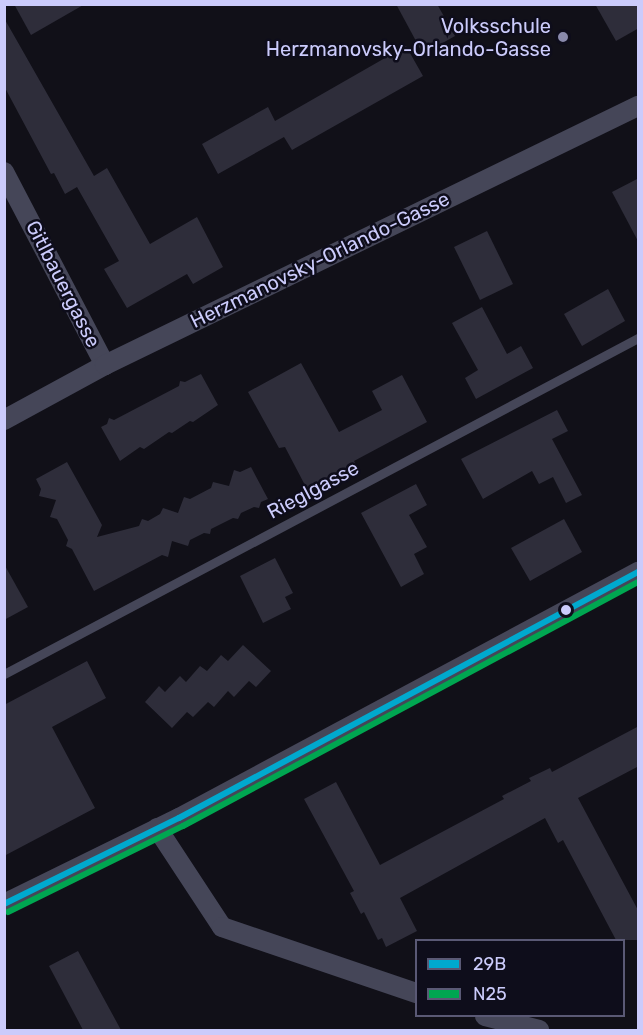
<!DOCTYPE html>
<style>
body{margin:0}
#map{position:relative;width:643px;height:1035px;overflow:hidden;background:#111018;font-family:Rubik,sans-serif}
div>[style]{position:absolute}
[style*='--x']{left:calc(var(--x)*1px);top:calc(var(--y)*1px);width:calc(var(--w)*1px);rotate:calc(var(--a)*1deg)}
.building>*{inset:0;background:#2e2d3a}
.service>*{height:9px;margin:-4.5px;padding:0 4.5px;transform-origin:4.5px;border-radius:4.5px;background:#454658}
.minor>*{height:20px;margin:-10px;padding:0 10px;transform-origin:10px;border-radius:10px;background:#454658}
.bus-1>*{height:6px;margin:-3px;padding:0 3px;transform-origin:3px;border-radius:3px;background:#00a9ce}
.bus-2>*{height:6px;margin:-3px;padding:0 3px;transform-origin:3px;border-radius:3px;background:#00a651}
.dots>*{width:16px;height:16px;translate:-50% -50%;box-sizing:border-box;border:3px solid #0e0d1b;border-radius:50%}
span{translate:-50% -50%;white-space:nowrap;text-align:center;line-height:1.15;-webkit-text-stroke:5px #0e0d1b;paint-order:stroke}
.poi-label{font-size:20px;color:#cbcbfb}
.right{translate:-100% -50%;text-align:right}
.street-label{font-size:20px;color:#cbcbfb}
.frame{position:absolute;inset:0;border:6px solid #cbcbfb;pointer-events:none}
.legend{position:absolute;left:415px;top:939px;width:210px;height:78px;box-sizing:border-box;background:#0e0d1b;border:2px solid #5a5975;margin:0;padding:8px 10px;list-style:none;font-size:18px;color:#cbcbfb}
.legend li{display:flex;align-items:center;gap:12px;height:30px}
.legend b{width:30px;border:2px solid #5a5975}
</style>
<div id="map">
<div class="building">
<i style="clip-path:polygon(14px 4px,85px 4px,31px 35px)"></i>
<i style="clip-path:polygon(396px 4px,437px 4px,455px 36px,423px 54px)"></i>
<i style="clip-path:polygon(595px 4px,639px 4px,639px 28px,616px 41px)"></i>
<i style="clip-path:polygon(4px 18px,94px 176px,107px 168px,150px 244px,197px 217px,223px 267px,193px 284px,187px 274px,127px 308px,104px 269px,119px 261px,77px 187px,65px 194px,54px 173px,51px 174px,4px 86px)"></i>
<i style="clip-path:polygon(406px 46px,423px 76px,292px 150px,284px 137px,218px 174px,202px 144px,268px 107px,275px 121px)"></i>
<i style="clip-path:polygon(639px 178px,639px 243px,612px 192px)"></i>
<i style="clip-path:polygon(487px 231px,513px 284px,480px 300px,454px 247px)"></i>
<i style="clip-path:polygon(608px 289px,625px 321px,582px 346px,564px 314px)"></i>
<i style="clip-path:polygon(482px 307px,507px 354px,521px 346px,533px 368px,476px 399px,465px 378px,478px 370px,452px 323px)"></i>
<i style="clip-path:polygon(301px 363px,339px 432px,382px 410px,372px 391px,402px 375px,427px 422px,354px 461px,358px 468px,324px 486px,322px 481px,307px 489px,285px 447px,279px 448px,248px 392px)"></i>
<i style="clip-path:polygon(201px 374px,218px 405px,193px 422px,190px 421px,172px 433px,169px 432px,144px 449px,140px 447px,120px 461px,101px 427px,107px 424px,109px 418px,114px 420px,179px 386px,180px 381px,185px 382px)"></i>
<i style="clip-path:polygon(557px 410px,568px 431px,552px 439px,582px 495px,566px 503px,553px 477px,539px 484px,532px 471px,483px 499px,461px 459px)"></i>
<i style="clip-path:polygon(67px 462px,102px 525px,97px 537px,139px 526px,142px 519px,148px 521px,160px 514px,163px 508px,178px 513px,184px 497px,190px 499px,211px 488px,213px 482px,229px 486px,234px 470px,240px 472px,251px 467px,268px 499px,261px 502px,259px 508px,254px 507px,241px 513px,238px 519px,233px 518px,211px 529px,210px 534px,204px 533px,190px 540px,188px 546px,172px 541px,168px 557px,162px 555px,94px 591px,72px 549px,66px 546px,68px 540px,57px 519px,50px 517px,56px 500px,39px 496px,41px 489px,36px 479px)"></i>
<i style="clip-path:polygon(416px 484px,427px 505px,409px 515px,427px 547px,414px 554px,424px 574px,401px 587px,361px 513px)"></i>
<i style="clip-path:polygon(564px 519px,582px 552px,530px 581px,511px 548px)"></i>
<i style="clip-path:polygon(275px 558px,293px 593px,285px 597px,291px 609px,263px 623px,240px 576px)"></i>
<i style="clip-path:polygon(4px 564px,28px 607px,4px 620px)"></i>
<i style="clip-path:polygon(243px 645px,271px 671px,256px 687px,249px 681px,234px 697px,228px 691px,214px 707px,208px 702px,193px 717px,187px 712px,172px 728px,145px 702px,159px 686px,165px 692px,180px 676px,186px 682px,200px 666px,207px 671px,221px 655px,228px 661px)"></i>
<i style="clip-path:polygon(87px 661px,106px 698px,52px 727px,95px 808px,4px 856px,4px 705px)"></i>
<i style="clip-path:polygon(639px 726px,639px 766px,578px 798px,639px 912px,639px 940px,616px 940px,563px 840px,558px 843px,545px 818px,400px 898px,417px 931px,386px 947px,382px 938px,378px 940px,364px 912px,361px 914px,350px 893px,354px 891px,304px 799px,336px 782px,380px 865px,504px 799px,502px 796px,531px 781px,529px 778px,550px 768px,552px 772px)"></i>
<i style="clip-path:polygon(78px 951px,97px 986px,121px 1030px,83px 1030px,49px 966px)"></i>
</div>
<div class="service">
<i style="--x:4;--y:674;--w:718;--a:-27.92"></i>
</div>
<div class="minor">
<i style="--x:4;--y:172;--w:218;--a:62.4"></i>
<i style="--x:4;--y:420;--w:115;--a:-28.6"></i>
<i style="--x:105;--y:365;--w:593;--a:-25.92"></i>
<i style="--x:157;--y:828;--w:118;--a:56.7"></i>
<i style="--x:222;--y:927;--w:205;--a:18.8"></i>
<i style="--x:4;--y:904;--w:195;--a:-26.2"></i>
<i style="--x:179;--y:818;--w:521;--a:-28.19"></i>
<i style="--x:485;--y:1016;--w:56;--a:14.5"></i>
</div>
<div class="bus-1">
<i style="--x:4;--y:904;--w:195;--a:-26.2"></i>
<i style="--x:179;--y:818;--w:521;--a:-28.19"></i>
</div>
<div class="bus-2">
<i style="--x:8;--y:912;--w:195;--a:-26.2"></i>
<i style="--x:183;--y:826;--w:516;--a:-28.2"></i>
</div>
<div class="dots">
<i style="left:563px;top:37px;background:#8a8aac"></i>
<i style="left:566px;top:610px;background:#cbcbfb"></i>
</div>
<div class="poi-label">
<span class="right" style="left:551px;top:38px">Volksschule<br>Herzmanovsky-Orlando-Gasse</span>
</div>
<div class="street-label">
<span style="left:320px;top:260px;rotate:-26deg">Herzmanovsky-Orlando-Gasse</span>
<span style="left:63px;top:284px;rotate:63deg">Gitlbauergasse</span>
<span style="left:313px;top:490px;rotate:-28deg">Rieglgasse</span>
</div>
<div class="frame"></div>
<ul class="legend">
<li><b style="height:8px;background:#00a9ce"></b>29B</li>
<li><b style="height:8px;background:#00a651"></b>N25</li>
</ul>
</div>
